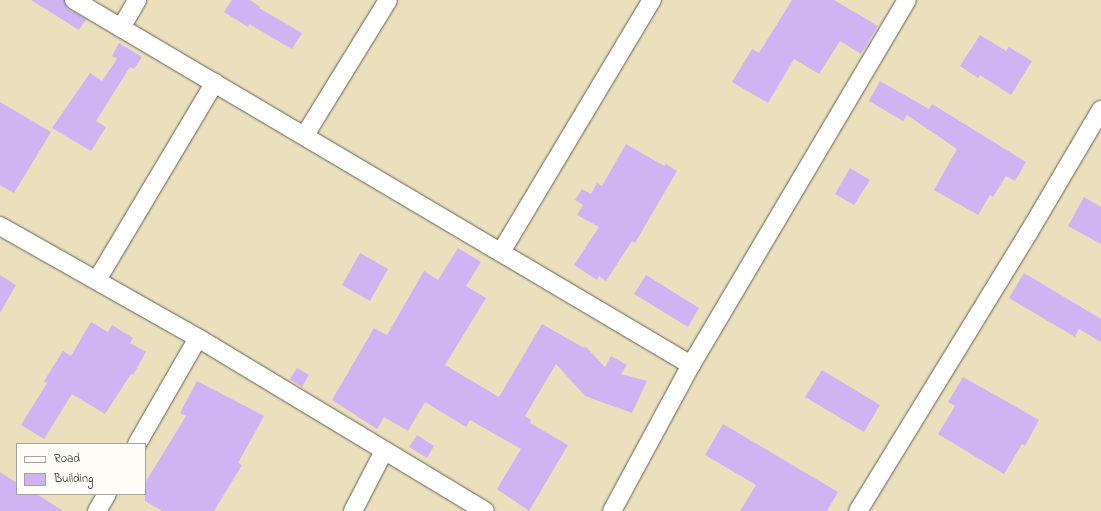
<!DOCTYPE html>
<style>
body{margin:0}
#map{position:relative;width:1101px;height:511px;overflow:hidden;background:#ebe0be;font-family:"Indie Flower",sans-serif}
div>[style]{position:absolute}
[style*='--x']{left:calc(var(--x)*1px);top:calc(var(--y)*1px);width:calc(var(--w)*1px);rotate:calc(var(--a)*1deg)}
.building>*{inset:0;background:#ceb4f3}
.roads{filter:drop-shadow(0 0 1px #646155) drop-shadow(0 0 1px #646155)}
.street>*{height:18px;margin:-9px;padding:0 9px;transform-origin:9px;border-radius:9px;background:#fff}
span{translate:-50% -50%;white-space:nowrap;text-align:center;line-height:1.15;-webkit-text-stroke:3px #fdfcf7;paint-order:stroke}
.legend{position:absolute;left:16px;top:443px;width:130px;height:52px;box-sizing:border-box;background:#fdfcf7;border:1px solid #a3a29f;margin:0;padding:5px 7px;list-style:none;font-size:12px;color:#1c1c1c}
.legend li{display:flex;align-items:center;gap:8px;height:20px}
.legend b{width:20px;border:1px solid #a3a29f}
</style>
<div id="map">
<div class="building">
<i style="clip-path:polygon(31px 0,64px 0,68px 9px,86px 19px,79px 30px)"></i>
<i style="clip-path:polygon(232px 0,250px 0,260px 7px,259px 8px,302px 33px,292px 49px,249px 24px,248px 27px,224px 12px)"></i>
<i style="clip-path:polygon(792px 0,834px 0,878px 26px,861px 54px,840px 41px,819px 74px,794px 59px,768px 103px,732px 82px,752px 49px,759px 53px)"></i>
<i style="clip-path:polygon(980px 35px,1006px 51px,1009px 47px,1032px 61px,1011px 95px,980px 75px,978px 78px,960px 66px)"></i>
<i style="clip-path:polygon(119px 43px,142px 57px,134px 69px,130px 67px,96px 121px,106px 127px,91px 151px,52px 128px,90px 73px,102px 81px,117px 59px,112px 56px)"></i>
<i style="clip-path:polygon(880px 81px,929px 109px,932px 104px,1026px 162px,1015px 181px,1006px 176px,993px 197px,990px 195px,978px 215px,934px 190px,957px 149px,907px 115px,903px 121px,869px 101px)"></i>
<i style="clip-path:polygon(0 102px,51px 132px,14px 193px,0 185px)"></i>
<i style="clip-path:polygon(626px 144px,664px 166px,666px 164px,677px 171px,635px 243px,632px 241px,606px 281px,599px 276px,597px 280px,574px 265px,599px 227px,577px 215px,583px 205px,575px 200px,582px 189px,591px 194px,597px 183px,602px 186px)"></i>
<i style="clip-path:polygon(850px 168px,870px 180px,854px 205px,835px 194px)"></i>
<i style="clip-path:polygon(1084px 197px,1101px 207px,1101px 244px,1068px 226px)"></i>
<i style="clip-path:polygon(458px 248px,481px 262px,466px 286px,486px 298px,445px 365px,499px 397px,542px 324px,584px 348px,585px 346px,605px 367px,611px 356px,627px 365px,621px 374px,647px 381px,632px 413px,585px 396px,556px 364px,525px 416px,531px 420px,530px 423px,568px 445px,529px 511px,497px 489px,521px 449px,470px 420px,466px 427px,425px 402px,408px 431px,384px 417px,377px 429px,332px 400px,374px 328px,387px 335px,424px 271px,438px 280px)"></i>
<i style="clip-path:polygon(360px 253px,388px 269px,370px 301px,342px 285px)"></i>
<i style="clip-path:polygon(1024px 273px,1101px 319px,1101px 342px,1079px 329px,1075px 337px,1009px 298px)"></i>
<i style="clip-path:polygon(0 275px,16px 285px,0 313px)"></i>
<i style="clip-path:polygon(646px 275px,699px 308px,688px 327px,634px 294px)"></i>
<i style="clip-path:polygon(91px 322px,108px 332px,112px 325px,133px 338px,130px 343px,146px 352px,133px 375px,131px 374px,105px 414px,72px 394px,44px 439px,21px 425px,47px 383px,44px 381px,63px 351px,71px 356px)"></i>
<i style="clip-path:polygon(297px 368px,309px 375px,302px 387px,290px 379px)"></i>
<i style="clip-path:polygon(822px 370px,880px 405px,864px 432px,805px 397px)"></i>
<i style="clip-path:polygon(963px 377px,1039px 420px,1025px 446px,1022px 444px,1004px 474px,938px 434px,955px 406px,948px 402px)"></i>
<i style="clip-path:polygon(197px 381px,264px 416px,238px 463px,242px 465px,214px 511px,162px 511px,145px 501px,145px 483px,186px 416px,180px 413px)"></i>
<i style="clip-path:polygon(723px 424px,838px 492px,827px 511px,740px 511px,756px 485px,705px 455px)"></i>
<i style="clip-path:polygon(417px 435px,434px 446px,427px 458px,409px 447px)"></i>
<i style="clip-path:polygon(0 472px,17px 483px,17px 494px,37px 494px,63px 511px,0 511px)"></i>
</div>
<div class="roads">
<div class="street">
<i style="--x:74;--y:0;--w:717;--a:30.61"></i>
<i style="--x:121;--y:28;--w:32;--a:-60"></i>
<i style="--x:305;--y:135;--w:158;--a:-58.4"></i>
<i style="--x:0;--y:226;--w:227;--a:29.5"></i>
<i style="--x:501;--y:252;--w:294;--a:-59.1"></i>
<i style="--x:97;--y:280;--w:230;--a:-59.2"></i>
<i style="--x:137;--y:444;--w:122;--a:-60.1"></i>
<i style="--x:198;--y:338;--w:335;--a:31.1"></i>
<i style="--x:97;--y:511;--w:20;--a:-60"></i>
<i style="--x:353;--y:511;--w:68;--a:-62.7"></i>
<i style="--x:612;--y:511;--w:166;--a:-61.6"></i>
<i style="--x:691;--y:365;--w:424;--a:-59.4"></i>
<i style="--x:858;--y:511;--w:327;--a:-58.5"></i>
<i style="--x:1029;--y:232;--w:142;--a:-59.5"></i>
</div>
</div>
<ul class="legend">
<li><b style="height:5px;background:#fff"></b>Road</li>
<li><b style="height:11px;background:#ceb4f3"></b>Building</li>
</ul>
</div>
